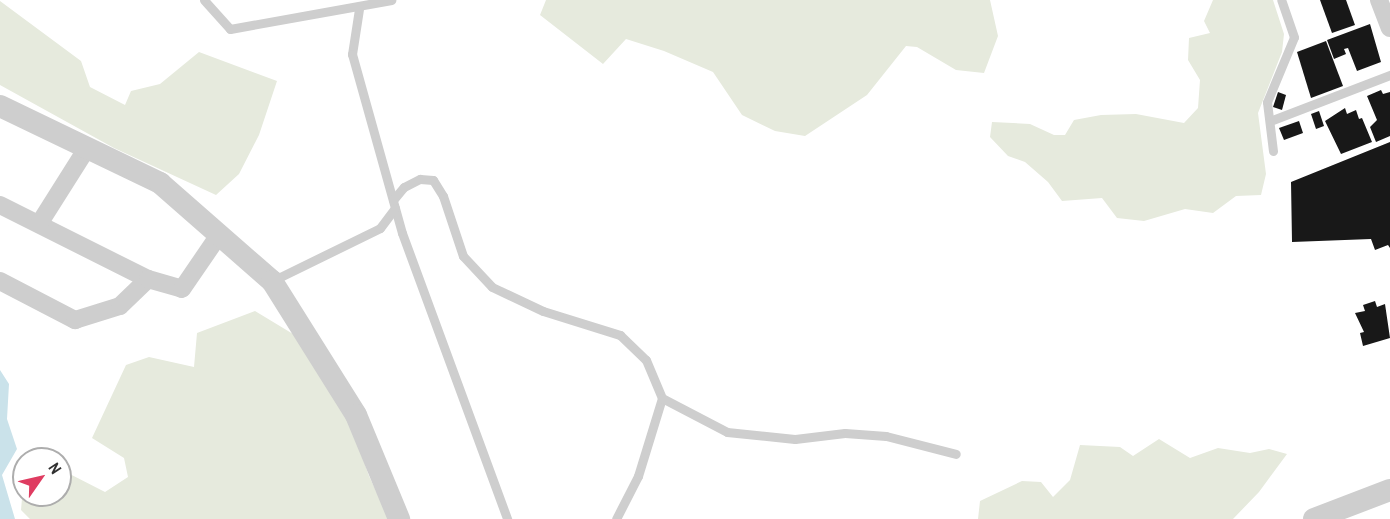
<!DOCTYPE html>
<style>
body{margin:0}
#map{position:relative;width:1390px;height:519px;overflow:hidden;background:#fff;font-family:"Archivo Narrow",sans-serif}
div>[style]{position:absolute}
[style*='--x']{left:calc(var(--x)*1px);top:calc(var(--y)*1px);width:calc(var(--w)*1px);rotate:calc(var(--a)*1deg)}
.green>*{inset:0;background:#e6eadd}
.water>*{inset:0;background:#cae2ea}
.building>*{inset:0;background:#181818}
.service>*{height:9px;margin:-4.5px;padding:0 4.5px;transform-origin:4.5px;border-radius:4.5px;background:#cecece}
.minor>*{height:18px;margin:-9px;padding:0 9px;transform-origin:9px;border-radius:9px;background:#cecece}
.tertiary>*{height:22px;margin:-11px;padding:0 11px;transform-origin:11px;border-radius:11px;background:#cecece}
span{translate:-50% -50%;white-space:nowrap;text-align:center;line-height:1.15;-webkit-text-stroke:6px #fff;paint-order:stroke}
.north{position:absolute;left:12px;top:447px;width:60px;height:60px;box-sizing:border-box;background:#fff;border:2px solid #adadad;border-radius:50%;rotate:56deg;font-size:16px;font-weight:700;line-height:24px;text-align:center;color:#313131}
.north::after{content:'';display:block;margin:auto;width:21px;height:27px;background:#df3c61;clip-path:polygon(50% 0,100% 100%,50% 72%,0 100%)}
</style>
<div id="map">
<div class="green">
<i style="clip-path:polygon(546px 0,990px 0,998px 36px,984px 73px,956px 70px,917px 47px,906px 46px,867px 95px,805px 136px,775px 131px,742px 115px,713px 72px,664px 51px,626px 39px,603px 64px,540px 15px)"></i>
<i style="clip-path:polygon(1213px 0,1273px 0,1284px 34px,1282px 52px,1258px 113px,1266px 174px,1261px 195px,1236px 196px,1213px 213px,1185px 209px,1144px 221px,1117px 218px,1102px 198px,1062px 201px,1048px 182px,1025px 162px,1008px 156px,990px 137px,992px 122px,1030px 124px,1054px 135px,1065px 135px,1074px 120px,1101px 115px,1136px 114px,1184px 123px,1198px 108px,1200px 80px,1188px 60px,1189px 38px,1210px 33px,1204px 21px)"></i>
<i style="clip-path:polygon(0 1px,81px 61px,90px 87px,125px 105px,131px 91px,160px 84px,199px 52px,277px 81px,259px 135px,239px 174px,216px 195px,114px 148px,0 85px)"></i>
<i style="clip-path:polygon(255px 311px,293px 334px,349px 419px,369px 476px,389px 519px,30px 519px,21px 510px,24px 475px,24px 495px,60px 495px,60px 469px,105px 492px,128px 477px,124px 458px,92px 438px,126px 365px,149px 357px,194px 367px,197px 333px)"></i>
<i style="clip-path:polygon(1159px 439px,1190px 458px,1218px 448px,1250px 453px,1269px 449px,1287px 454px,1259px 492px,1233px 519px,978px 519px,980px 501px,1022px 481px,1041px 482px,1053px 497px,1070px 480px,1080px 445px,1120px 447px,1133px 456px)"></i>
</div>
<div class="water">
<i style="clip-path:polygon(0 370px,9px 384px,7px 419px,17px 449px,2px 475px,15px 519px,0 519px)"></i>
</div>
<div class="building">
<i style="clip-path:polygon(1320px 0,1346px 0,1355px 25px,1332px 33px)"></i>
<i style="clip-path:polygon(1370px 24px,1381px 62px,1357px 71px,1348px 48px,1344px 49px,1346px 54px,1334px 59px,1327px 40px)"></i>
<i style="clip-path:polygon(1326px 41px,1343px 86px,1311px 98px,1297px 52px)"></i>
<i style="clip-path:polygon(1381px 90px,1383px 94px,1390px 92px,1390px 136px,1376px 142px,1370px 127px,1377px 120px,1367px 96px)"></i>
<i style="clip-path:polygon(1278px 92px,1286px 95px,1282px 110px,1273px 107px)"></i>
<i style="clip-path:polygon(1345px 108px,1347px 114px,1356px 110px,1359px 119px,1362px 118px,1372px 142px,1341px 154px,1325px 121px)"></i>
<i style="clip-path:polygon(1319px 111px,1324px 126px,1316px 129px,1311px 114px)"></i>
<i style="clip-path:polygon(1299px 121px,1303px 133px,1284px 140px,1279px 128px)"></i>
<i style="clip-path:polygon(1390px 142px,1390px 248px,1388px 245px,1375px 250px,1371px 239px,1292px 242px,1291px 182px)"></i>
<i style="clip-path:polygon(1375px 301px,1377px 307px,1385px 304px,1390px 338px,1363px 346px,1360px 333px,1364px 332px,1355px 313px,1365px 311px,1363px 305px)"></i>
</div>
<div class="service">
<i style="--x:204;--y:0;--w:39;--a:48"></i>
<i style="--x:230;--y:29;--w:164;--a:-10.2"></i>
<i style="--x:359;--y:9;--w:46;--a:98.8"></i>
<i style="--x:352;--y:54;--w:186;--a:74.4"></i>
<i style="--x:402;--y:233;--w:305;--a:69.8"></i>
<i style="--x:1270;--y:121;--w:129;--a:-21"></i>
<i style="--x:1273;--y:151;--w:49;--a:-97"></i>
<i style="--x:1267;--y:102;--w:70;--a:-67.4"></i>
<i style="--x:1294;--y:37;--w:39;--a:-109"></i>
<i style="--x:393;--y:200;--w:17;--a:-50"></i>
<i style="--x:404;--y:187;--w:18;--a:-27"></i>
<i style="--x:420;--y:179;--w:13;--a:4"></i>
<i style="--x:433;--y:180;--w:19;--a:58"></i>
<i style="--x:443;--y:196;--w:63;--a:71.6"></i>
<i style="--x:463;--y:256;--w:42;--a:46.9"></i>
<i style="--x:492;--y:287;--w:56;--a:25.2"></i>
<i style="--x:543;--y:311;--w:81;--a:17.3"></i>
<i style="--x:620;--y:335;--w:36;--a:44"></i>
<i style="--x:646;--y:360;--w:41;--a:67.2"></i>
<i style="--x:662;--y:398;--w:82;--a:107.1"></i>
<i style="--x:638;--y:476;--w:48;--a:117.1"></i>
<i style="--x:272;--y:281;--w:120;--a:-26.1"></i>
<i style="--x:380;--y:228;--w:25;--a:-53"></i>
<i style="--x:662;--y:398;--w:73;--a:27.6"></i>
<i style="--x:727;--y:432;--w:68;--a:5.9"></i>
<i style="--x:795;--y:439;--w:50;--a:-6.8"></i>
<i style="--x:845;--y:433;--w:41;--a:4.2"></i>
<i style="--x:886;--y:436;--w:72;--a:14.4"></i>
</div>
<div class="minor">
<i style="--x:1379;--y:0;--w:30;--a:69"></i>
<i style="--x:0;--y:205;--w:165;--a:26.6"></i>
<i style="--x:39;--y:224;--w:90;--a:-57.7"></i>
<i style="--x:0;--y:281;--w:85;--a:27.5"></i>
<i style="--x:75;--y:320;--w:47;--a:-17.3"></i>
<i style="--x:120;--y:306;--w:39;--a:-44"></i>
<i style="--x:148;--y:279;--w:35;--a:16"></i>
<i style="--x:182;--y:289;--w:65;--a:-55.6"></i>
</div>
<div class="tertiary">
<i style="--x:0;--y:106;--w:178;--a:25.7"></i>
<i style="--x:160;--y:183;--w:149;--a:41.2"></i>
<i style="--x:272;--y:281;--w:158;--a:57.9"></i>
<i style="--x:356;--y:415;--w:113;--a:67.5"></i>
<i style="--x:1314;--y:519;--w:81;--a:-20.9"></i>
</div>
<div class="north">N</div>
</div>
